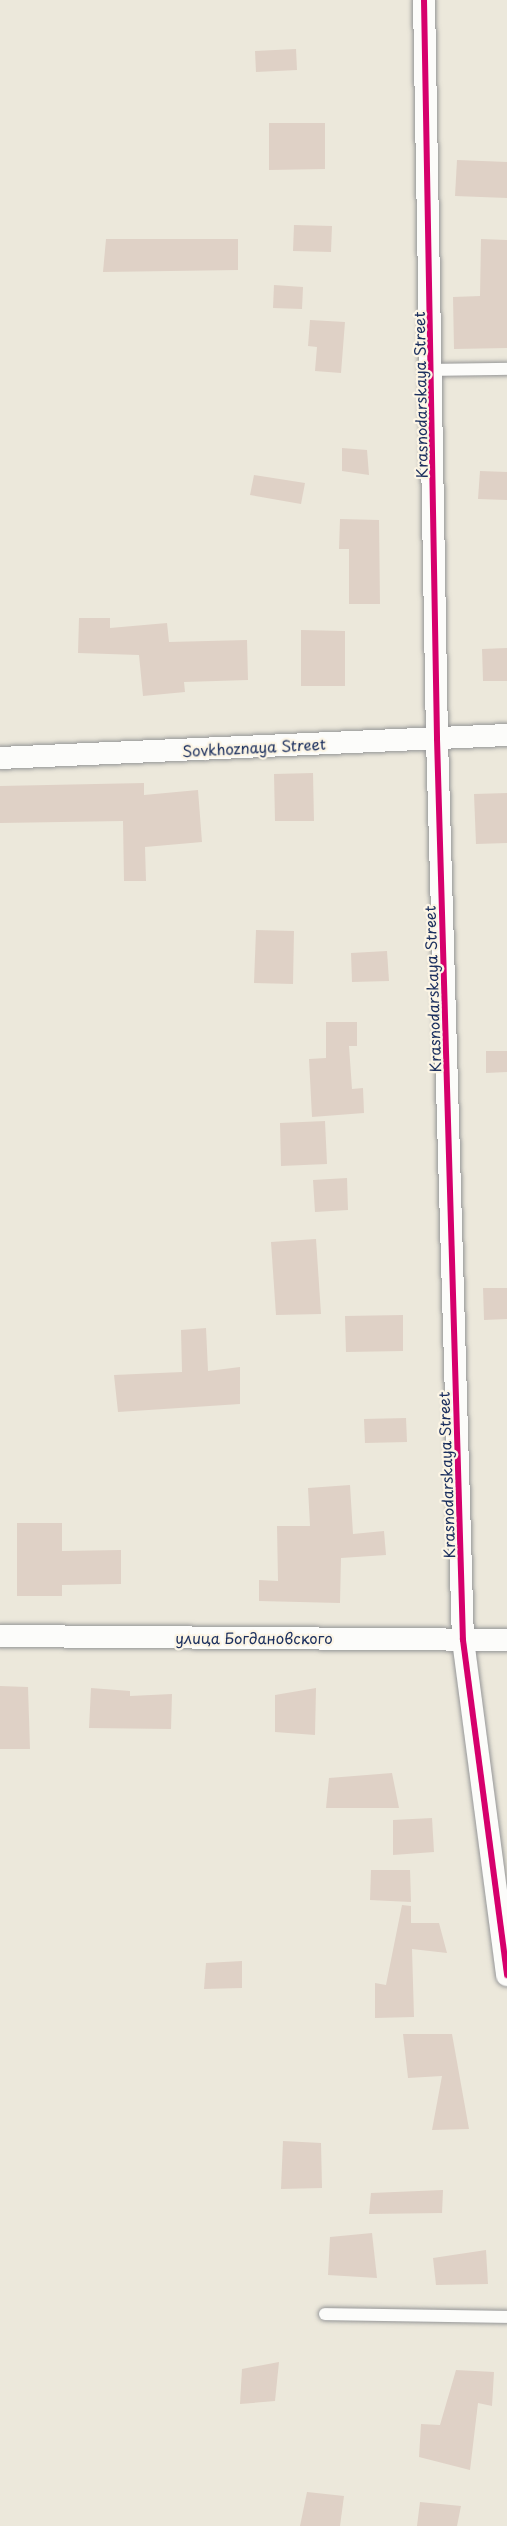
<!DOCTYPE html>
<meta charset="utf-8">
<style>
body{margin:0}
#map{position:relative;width:507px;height:2526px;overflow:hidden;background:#ece8db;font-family:"Playpen Sans",sans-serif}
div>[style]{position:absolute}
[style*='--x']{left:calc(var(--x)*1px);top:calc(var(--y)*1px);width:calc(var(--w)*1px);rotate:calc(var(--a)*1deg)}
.building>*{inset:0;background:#dfd1c6}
.roads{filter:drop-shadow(0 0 2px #959697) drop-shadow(0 0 2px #959697)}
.service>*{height:12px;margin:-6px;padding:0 6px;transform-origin:6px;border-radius:6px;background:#fcfcfa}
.minor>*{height:22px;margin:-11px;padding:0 11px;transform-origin:11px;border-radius:11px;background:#fcfcfa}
.cycleway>*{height:6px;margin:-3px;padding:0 3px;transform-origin:3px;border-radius:3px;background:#d6006c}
span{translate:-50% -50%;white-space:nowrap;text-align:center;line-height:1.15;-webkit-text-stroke:4.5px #fcf5e5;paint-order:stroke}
.street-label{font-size:15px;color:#1b2f5e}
</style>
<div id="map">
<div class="building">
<i style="clip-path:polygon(296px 49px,297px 70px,256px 72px,255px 51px)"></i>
<i style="clip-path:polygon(269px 123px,325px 123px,325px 169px,269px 170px)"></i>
<i style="clip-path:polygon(457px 160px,507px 162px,507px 198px,455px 196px)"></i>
<i style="clip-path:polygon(294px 225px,332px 226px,331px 252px,293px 251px)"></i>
<i style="clip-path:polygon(106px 239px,238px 239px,238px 270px,103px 272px)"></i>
<i style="clip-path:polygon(481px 239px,507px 240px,507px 348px,454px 349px,453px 297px,480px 296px)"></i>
<i style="clip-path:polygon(274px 285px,303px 287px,302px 309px,273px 308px)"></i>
<i style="clip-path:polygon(310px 320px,345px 322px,341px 373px,315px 371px,317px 347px,308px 346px)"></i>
<i style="clip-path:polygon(342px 448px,367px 450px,369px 475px,342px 471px)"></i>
<i style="clip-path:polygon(480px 471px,507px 472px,507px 500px,478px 499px)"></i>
<i style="clip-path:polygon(254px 475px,305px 483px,301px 504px,250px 495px)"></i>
<i style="clip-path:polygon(340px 519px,379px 520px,380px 604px,349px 604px,349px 549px,339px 549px)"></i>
<i style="clip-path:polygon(79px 618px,110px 618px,110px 628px,167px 623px,169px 642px,247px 640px,248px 680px,184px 682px,185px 692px,143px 696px,139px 655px,78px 653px)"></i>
<i style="clip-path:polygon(301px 630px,345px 631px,345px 686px,301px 686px)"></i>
<i style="clip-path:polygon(507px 648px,507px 681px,483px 681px,482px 649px)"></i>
<i style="clip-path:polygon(313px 773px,314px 821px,275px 821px,274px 774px)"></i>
<i style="clip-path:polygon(144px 783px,144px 795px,198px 790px,202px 842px,145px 847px,146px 881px,124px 881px,123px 821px,0 823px,0 786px)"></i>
<i style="clip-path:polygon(507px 793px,507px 843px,476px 844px,474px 794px)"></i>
<i style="clip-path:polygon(256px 930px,294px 931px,293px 984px,254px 983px)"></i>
<i style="clip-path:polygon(387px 951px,389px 981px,352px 982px,351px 953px)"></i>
<i style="clip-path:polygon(326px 1022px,357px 1022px,357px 1046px,349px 1046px,352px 1089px,363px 1088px,364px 1113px,312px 1117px,309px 1059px,326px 1058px)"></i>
<i style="clip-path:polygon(486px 1051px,507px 1051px,507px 1072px,486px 1073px)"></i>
<i style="clip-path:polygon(325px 1121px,327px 1164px,281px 1166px,280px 1123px)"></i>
<i style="clip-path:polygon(347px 1178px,348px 1210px,315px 1212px,313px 1180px)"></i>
<i style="clip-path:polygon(316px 1239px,321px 1314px,276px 1315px,271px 1242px)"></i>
<i style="clip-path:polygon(483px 1288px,507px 1288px,507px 1319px,484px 1320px)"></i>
<i style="clip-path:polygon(403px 1315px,403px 1351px,346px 1352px,345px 1316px)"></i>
<i style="clip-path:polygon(206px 1328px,208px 1371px,240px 1367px,240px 1404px,118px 1412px,114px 1375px,182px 1372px,181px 1330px)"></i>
<i style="clip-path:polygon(406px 1418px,407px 1442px,365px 1443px,364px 1419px)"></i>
<i style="clip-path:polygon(350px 1485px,353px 1534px,384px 1531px,386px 1555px,341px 1558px,340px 1603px,259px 1601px,259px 1580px,278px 1581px,277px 1526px,310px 1526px,308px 1488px)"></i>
<i style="clip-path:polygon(17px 1523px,62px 1523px,62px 1551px,121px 1550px,121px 1584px,62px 1585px,62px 1596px,17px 1596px)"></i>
<i style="clip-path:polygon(0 1686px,28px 1687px,30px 1749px,0 1749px)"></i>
<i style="clip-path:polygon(91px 1688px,130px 1691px,130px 1696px,172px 1694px,171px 1729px,89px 1728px)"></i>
<i style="clip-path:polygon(316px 1688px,315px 1735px,275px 1732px,275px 1695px)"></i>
<i style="clip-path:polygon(392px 1773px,399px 1808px,326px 1808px,329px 1778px)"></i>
<i style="clip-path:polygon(432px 1818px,434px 1852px,393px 1855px,393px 1820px)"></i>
<i style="clip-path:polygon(371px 1870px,410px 1870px,411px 1902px,370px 1900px)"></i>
<i style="clip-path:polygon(402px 1905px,411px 1906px,411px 1923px,439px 1923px,447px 1953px,412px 1949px,414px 2017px,375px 2018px,375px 1983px,386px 1985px)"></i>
<i style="clip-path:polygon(242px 1961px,242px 1988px,204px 1989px,206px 1963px)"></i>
<i style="clip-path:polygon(403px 2034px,452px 2034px,469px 2129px,432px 2130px,442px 2076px,408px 2078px)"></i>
<i style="clip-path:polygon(283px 2141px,321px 2143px,322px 2188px,281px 2189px)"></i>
<i style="clip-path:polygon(443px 2190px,442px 2213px,369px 2214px,371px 2193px)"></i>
<i style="clip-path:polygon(372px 2233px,377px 2278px,328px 2275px,330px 2237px)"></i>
<i style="clip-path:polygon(486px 2250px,488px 2284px,436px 2285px,433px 2258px)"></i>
<i style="clip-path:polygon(279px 2362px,275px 2401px,240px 2404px,242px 2369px)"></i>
<i style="clip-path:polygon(456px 2370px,494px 2372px,492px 2406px,478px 2403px,470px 2470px,419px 2457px,421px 2424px,440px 2425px)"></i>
<i style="clip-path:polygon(307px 2492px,344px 2496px,340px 2526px,300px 2526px)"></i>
<i style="clip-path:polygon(420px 2502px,461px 2506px,457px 2526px,417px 2526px)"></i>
</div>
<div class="roads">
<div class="service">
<i style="--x:432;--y:370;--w:75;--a:-0.8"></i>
<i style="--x:325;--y:2314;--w:182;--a:0.9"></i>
</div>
<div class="minor">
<i style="--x:424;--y:0;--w:739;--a:88.99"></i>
<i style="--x:437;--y:739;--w:901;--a:88.35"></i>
<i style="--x:463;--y:1640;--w:338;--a:82.5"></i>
<i style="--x:0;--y:758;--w:508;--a:-2.6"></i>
<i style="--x:0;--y:1636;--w:507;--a:0.45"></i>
</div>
</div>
<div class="cycleway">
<i style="--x:424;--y:0;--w:739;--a:88.99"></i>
<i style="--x:437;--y:739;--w:901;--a:88.35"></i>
<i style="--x:463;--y:1640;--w:338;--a:82.5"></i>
</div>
<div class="street-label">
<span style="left:420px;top:395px;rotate:-91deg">Krasnodarskaya Street</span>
<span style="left:254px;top:747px;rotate:-3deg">Sovkhoznaya Street</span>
<span style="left:432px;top:989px;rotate:-92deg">Krasnodarskaya Street</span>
<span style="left:446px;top:1475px;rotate:-92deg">Krasnodarskaya Street</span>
<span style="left:254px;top:1638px">улица Богдановского</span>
</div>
</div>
